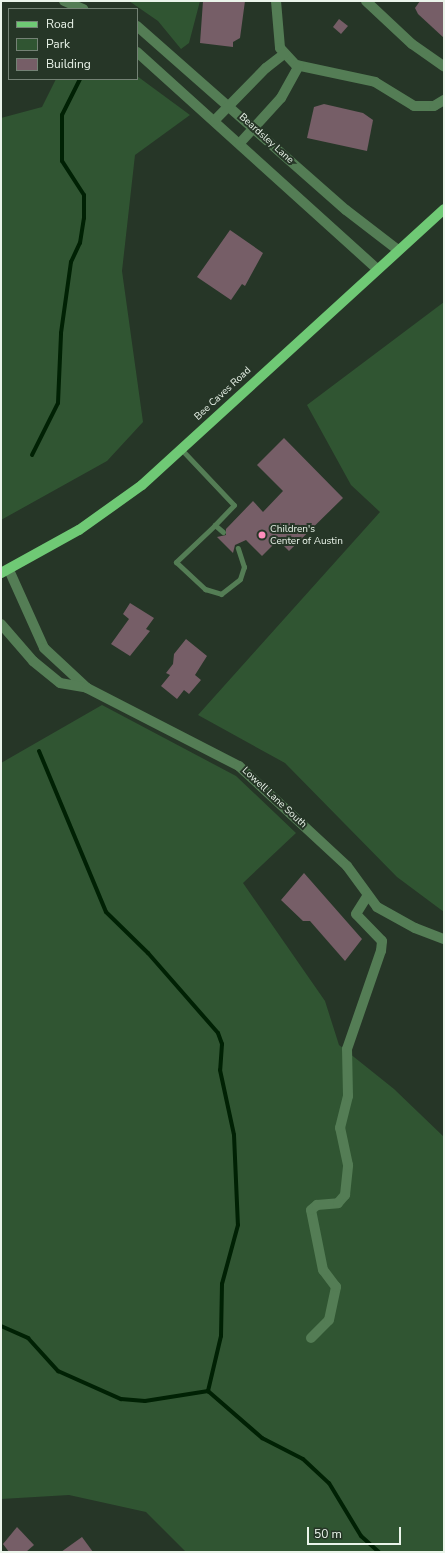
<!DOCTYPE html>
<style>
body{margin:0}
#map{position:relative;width:445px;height:1553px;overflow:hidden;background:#263627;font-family:"Nunito Sans",sans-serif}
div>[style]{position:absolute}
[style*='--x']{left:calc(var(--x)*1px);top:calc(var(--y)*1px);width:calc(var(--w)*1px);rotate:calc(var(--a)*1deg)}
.green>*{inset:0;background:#305532}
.stream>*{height:4px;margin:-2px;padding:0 2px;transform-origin:2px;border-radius:2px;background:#002104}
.building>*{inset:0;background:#765e67}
.lane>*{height:5px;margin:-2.5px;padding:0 2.5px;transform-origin:2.5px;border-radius:2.5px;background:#547d55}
.street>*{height:10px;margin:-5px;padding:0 5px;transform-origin:5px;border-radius:5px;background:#547d55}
.primary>*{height:10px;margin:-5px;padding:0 5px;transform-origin:5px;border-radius:5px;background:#6fc975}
.dots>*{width:11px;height:11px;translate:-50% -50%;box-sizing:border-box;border:2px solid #263627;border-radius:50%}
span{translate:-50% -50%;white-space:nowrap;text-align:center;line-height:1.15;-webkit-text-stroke:4px #263627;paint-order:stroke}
.street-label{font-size:10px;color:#eaf4ea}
.poi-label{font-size:10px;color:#eaf4ea}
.left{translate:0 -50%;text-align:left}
.frame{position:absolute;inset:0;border:2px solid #eaf4ea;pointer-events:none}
.legend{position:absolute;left:8px;top:8px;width:130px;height:72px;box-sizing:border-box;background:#263627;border:1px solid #748275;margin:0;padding:5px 7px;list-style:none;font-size:12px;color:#eaf4ea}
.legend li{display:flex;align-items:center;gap:8px;height:20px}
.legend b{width:20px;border:1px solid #748275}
.scale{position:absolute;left:307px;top:1527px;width:94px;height:18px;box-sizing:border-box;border:2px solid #eaf4ea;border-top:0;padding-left:5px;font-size:12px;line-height:14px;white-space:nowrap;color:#eaf4ea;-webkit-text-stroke:3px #263627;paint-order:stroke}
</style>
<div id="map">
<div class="green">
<i style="clip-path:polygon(129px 1px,200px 1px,189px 43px,181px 49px,158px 21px)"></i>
<i style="clip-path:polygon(137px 76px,190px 115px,135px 155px,122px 271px,143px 422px,107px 461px,1px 520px,1px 118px,42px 107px,56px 79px,137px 79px)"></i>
<i style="clip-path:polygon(444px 302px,444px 912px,397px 877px,285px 763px,198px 715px,380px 512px,351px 485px,307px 405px)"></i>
<i style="clip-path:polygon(102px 705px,236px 776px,296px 833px,243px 883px,325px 1001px,339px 1045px,394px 1089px,444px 1137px,444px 1552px,186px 1552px,146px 1512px,69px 1495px,1px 1499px,1px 763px)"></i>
</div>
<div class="stream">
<i style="--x:32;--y:455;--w:58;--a:-63.4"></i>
<i style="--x:58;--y:403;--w:70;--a:-87.5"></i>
<i style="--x:61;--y:333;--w:72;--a:-82"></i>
<i style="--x:71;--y:262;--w:21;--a:-65"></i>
<i style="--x:80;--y:243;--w:25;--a:-81"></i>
<i style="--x:84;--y:218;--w:23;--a:-90"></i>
<i style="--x:84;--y:195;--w:40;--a:-122.9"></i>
<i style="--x:62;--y:161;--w:46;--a:-90"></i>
<i style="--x:62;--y:115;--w:40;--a:-63.4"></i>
<i style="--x:39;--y:751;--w:174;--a:67.4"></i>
<i style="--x:106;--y:912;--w:59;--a:44.3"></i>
<i style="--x:148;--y:953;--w:106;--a:48.8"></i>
<i style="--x:218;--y:1033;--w:12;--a:70"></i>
<i style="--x:222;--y:1044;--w:26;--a:94"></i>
<i style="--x:220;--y:1070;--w:66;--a:77.8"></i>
<i style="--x:234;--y:1135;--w:90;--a:87.5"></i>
<i style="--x:238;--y:1225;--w:61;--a:105.2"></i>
<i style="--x:222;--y:1284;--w:52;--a:91.1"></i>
<i style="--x:221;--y:1336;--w:57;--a:103.3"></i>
<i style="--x:208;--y:1391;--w:72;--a:41"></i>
<i style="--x:262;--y:1438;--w:46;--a:27.1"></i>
<i style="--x:303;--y:1459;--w:35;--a:43"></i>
<i style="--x:329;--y:1483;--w:62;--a:58.9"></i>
<i style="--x:361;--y:1536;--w:24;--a:42"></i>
<i style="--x:1;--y:1326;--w:30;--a:24"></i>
<i style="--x:28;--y:1338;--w:45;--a:47.7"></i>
<i style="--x:58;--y:1371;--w:69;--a:24"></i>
<i style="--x:121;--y:1399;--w:24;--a:5"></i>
<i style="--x:145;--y:1401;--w:64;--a:-9"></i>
</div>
<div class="building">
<i style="clip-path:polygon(203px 1px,245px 1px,240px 38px,233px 42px,233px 47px,200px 43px)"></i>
<i style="clip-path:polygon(420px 1px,444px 1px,444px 38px,418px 14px,415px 8px)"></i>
<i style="clip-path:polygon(339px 19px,348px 26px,341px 34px,333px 27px)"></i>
<i style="clip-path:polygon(324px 104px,363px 113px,373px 120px,367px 151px,307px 138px,314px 107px)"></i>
<i style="clip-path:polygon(230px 230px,263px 253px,245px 286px,242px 284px,231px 300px,197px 277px)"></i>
<i style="clip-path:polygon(284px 438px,343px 498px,289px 551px,278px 540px,262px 556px,246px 540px,235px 545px,233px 553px,217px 537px,226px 535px,226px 529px,253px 501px,263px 512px,283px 491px,257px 465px)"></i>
<i style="clip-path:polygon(130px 603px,154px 618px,146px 629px,150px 631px,130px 656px,111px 644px,129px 619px,123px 614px)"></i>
<i style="clip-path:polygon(186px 639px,207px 656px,195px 675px,201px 680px,189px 694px,184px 690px,177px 699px,161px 686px,170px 675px,166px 673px,173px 664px,174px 654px)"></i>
<i style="clip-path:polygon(304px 873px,362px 939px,345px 961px,310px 921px,303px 921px,281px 900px)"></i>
<i style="clip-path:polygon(17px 1527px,34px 1545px,26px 1552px,9px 1552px,3px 1544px)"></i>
<i style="clip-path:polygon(82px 1537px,93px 1552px,61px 1552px)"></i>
</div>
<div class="lane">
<i style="--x:181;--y:449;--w:77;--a:46.6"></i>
<i style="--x:234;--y:505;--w:28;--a:134"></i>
<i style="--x:223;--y:532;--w:11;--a:-139"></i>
<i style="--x:215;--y:525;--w:54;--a:136.5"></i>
<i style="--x:176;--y:562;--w:40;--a:43"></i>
<i style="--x:205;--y:589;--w:17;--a:17"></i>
<i style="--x:221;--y:594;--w:24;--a:-38"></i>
<i style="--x:240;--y:579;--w:13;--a:-72"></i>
<i style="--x:244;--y:567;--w:20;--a:-108"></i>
</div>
<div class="street">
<i style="--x:64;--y:1;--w:21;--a:23"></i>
<i style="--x:276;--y:1;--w:47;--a:85.1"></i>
<i style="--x:280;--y:48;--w:23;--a:47"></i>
<i style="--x:296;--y:65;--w:81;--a:12.1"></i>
<i style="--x:375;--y:82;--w:46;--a:31.6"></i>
<i style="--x:414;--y:106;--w:20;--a:0"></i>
<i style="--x:434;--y:106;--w:12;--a:-31"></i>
<i style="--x:366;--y:1;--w:63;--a:43.1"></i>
<i style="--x:412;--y:44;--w:39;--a:35"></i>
<i style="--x:137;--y:26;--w:278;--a:41.4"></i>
<i style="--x:346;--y:210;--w:66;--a:37.6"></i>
<i style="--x:137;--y:52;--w:324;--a:42.1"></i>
<i style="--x:215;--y:120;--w:73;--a:-45.6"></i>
<i style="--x:266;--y:68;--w:23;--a:-38"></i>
<i style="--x:240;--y:143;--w:61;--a:-47.7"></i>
<i style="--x:281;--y:98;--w:37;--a:-61"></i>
<i style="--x:9;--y:570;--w:85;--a:65.8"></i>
<i style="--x:44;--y:648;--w:59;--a:42.9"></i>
<i style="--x:1;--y:624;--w:49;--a:49.1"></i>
<i style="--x:33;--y:661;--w:35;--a:39"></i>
<i style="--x:60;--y:683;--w:27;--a:10"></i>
<i style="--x:87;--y:688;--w:171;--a:27.2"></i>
<i style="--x:239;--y:766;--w:147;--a:42.8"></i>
<i style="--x:347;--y:866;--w:51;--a:53.8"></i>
<i style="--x:377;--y:907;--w:43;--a:28.9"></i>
<i style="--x:415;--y:928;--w:31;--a:21"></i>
<i style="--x:311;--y:1338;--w:25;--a:-45"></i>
<i style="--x:329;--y:1320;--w:34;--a:-78"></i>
<i style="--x:336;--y:1287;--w:21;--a:-127"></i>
<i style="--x:323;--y:1270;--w:61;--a:-101.3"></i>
<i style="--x:311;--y:1210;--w:8;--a:-40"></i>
<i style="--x:317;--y:1205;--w:21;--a:-5"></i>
<i style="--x:338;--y:1203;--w:11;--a:-49"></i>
<i style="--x:345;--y:1195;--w:30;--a:-84"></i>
<i style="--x:348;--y:1165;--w:38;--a:-102"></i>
<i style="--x:340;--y:1128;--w:33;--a:-76"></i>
<i style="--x:348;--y:1096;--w:47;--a:-91.2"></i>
<i style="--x:347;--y:1049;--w:104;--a:-70.9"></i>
<i style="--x:381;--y:951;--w:10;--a:-84"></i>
<i style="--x:382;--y:941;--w:37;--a:-134"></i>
<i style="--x:356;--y:914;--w:22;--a:-58"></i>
</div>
<div class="primary">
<i style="--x:1;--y:573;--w:89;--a:-28.9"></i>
<i style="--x:79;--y:530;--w:77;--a:-35.5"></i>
<i style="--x:142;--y:485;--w:409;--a:-42.4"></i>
</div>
<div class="dots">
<i style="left:262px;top:535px;background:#fe8ebc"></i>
</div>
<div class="street-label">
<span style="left:266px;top:139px;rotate:42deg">Beardsley Lane</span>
<span style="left:223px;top:394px;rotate:-43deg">Bee Caves Road</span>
<span style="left:274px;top:798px;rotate:43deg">Lowell Lane South</span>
</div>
<div class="poi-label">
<span class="left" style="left:270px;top:535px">Children's<br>Center of Austin</span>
</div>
<div class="frame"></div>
<ul class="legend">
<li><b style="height:5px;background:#6fc975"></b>Road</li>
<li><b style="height:11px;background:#305532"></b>Park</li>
<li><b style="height:11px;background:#765e67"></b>Building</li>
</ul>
<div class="scale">50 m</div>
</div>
